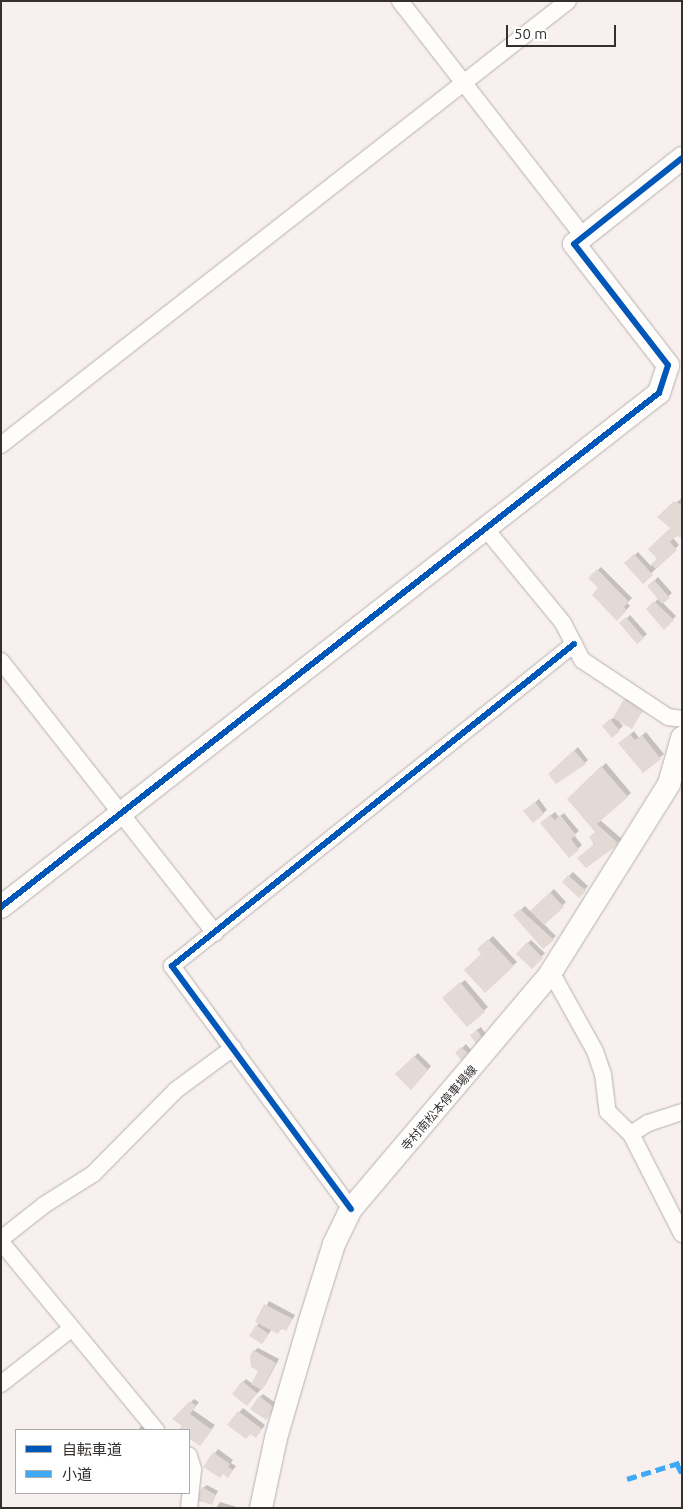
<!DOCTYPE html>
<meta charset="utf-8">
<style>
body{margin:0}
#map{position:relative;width:683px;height:1509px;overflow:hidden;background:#f7f0ee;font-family:Ubuntu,"Noto Sans JP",sans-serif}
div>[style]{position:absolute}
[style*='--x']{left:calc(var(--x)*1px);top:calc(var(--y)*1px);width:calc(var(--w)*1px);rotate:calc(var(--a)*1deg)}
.shadow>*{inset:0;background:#0003}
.building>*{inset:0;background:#e3d9d5}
.roads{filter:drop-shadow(0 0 1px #b6b0af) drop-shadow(0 0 1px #b6b0af)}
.street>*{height:16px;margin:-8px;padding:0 8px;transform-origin:8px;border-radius:8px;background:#fefdfc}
.secondary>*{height:22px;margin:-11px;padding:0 11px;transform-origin:11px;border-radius:11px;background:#fefdfc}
.quiet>*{height:5px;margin-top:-2.5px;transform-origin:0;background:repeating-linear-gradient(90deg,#3fa9f5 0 10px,transparent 0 15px)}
.cycleway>*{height:6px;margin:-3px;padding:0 3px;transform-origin:3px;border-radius:3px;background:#0057b8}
span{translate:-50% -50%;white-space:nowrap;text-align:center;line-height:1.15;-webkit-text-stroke:4px #fff;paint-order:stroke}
.street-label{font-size:12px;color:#34302e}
.frame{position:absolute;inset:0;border:2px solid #34302e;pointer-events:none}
.legend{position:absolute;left:15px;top:1429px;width:175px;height:65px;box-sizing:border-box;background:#fff;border:1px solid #aeacab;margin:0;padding:6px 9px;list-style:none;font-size:15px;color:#34302e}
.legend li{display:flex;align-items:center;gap:10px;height:25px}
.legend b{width:25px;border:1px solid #aeacab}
.scale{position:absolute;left:506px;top:25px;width:110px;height:22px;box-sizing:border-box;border:2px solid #34302e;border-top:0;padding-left:6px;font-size:15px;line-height:18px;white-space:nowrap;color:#34302e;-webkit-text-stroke:4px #fff;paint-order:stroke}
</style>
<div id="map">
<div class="shadow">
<i style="clip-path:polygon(682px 498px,682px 536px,677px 534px,673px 538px,679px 545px,643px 582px,626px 563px,638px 552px,651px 566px,659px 559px,672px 528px,662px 514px)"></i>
<i style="clip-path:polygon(601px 567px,632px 598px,627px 603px,630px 606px,617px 619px,600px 588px,590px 578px)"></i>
<i style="clip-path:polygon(658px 577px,672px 593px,662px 602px,676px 616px,664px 628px,648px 609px,659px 598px,649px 586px)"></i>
<i style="clip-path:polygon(630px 615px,647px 634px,638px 642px,621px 624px)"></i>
<i style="clip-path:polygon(629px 696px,646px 706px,632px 727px,617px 719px,623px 726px,612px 736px,607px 722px,615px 717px)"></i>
<i style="clip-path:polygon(634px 731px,639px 738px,646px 732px,664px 754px,643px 772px,624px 740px)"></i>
<i style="clip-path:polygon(578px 747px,588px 760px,585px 763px,549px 774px)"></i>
<i style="clip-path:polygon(606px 763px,631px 793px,600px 820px,622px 839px,586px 866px,597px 832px,569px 799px)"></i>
<i style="clip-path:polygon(539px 799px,547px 810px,533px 822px,528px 808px)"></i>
<i style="clip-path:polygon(555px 812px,559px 817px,564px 813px,579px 831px,574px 835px,582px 845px,569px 857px,546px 819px)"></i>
<i style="clip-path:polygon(573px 872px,588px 886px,579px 896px,563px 882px)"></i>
<i style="clip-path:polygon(554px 889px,566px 902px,544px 924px,556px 936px,543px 947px,515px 915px,525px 906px,531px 912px)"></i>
<i style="clip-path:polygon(493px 936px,517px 962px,485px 991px,483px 954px,479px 949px)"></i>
<i style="clip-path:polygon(531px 940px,545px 953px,532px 967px,517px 954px)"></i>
<i style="clip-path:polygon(465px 980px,488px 1007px,467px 1025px,447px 994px)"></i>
<i style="clip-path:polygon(481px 1027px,487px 1036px,484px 1039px,475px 1031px)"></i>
<i style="clip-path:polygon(466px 1044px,473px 1052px,464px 1061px,457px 1053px)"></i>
<i style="clip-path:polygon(418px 1053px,431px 1066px,415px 1085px,397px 1074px)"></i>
<i style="clip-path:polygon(269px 1301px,295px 1315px,286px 1330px,282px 1328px,278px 1333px,272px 1329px,262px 1343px,257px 1326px)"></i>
<i style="clip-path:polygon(258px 1348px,279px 1359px,265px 1385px,250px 1401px,243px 1382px,246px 1379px,253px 1384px,260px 1370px,254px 1351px)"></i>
<i style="clip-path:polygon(263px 1394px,277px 1404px,269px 1415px,260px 1397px)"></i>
<i style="clip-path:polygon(194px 1399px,199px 1402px,193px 1410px,215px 1425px,200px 1444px,189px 1439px,189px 1430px,180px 1429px,183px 1426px,174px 1419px)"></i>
<i style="clip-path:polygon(243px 1408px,265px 1425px,259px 1433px,229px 1425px)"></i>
<i style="clip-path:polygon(142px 1425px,151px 1430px,138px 1430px)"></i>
<i style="clip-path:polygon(218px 1449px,233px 1460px,231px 1463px,236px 1466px,231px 1473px,205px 1467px)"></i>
<i style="clip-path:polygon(207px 1485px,218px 1491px,211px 1504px,203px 1488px)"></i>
<i style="clip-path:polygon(220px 1502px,240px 1508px,216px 1508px)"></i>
</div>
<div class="building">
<i style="clip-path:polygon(674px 501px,682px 505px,682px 538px,677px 536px,670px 542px,677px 550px,656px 569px,651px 564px,657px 559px,648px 549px,670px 528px,657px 517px)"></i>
<i style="clip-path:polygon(634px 554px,653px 575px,643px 584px,624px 563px)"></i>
<i style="clip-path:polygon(597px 569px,629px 602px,624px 607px,627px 610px,617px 621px,592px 595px,598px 588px,588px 578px)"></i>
<i style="clip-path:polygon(654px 580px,670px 598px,662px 604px,647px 586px)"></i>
<i style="clip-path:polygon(654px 601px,674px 620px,664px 630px,646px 609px)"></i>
<i style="clip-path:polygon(626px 617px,644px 638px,637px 644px,619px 623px)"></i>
<i style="clip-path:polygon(624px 699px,643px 710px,632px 729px,613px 718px)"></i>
<i style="clip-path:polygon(610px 719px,620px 731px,612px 738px,602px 726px)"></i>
<i style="clip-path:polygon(630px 734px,635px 740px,642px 735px,661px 759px,643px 773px,618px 743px)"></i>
<i style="clip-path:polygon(574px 750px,586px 764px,556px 784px,548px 774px)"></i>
<i style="clip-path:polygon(601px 766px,628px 797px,597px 824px,619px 844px,586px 868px,577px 858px,594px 844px,589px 837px,595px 832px,567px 799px)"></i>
<i style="clip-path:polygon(535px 802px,544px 814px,533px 823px,523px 811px)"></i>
<i style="clip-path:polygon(550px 815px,555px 820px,560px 815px,576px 835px,571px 839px,579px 850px,569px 858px,540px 823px)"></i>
<i style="clip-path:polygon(568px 875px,586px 891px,579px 898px,562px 882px)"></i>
<i style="clip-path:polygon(550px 892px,564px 907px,544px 925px,530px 911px)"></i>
<i style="clip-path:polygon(520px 909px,554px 940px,543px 949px,513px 915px)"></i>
<i style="clip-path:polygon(488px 939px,514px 966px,485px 993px,464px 970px,481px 954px,477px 949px)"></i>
<i style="clip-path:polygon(527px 942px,543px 958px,532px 969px,516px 954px)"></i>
<i style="clip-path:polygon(460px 982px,485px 1012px,467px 1027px,442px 998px)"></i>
<i style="clip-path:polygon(477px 1030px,484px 1040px,477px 1045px,470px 1035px)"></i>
<i style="clip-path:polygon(461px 1047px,471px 1056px,464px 1063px,455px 1053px)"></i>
<i style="clip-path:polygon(414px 1056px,428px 1070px,411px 1090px,395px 1074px)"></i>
<i style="clip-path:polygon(264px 1304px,293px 1319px,286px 1331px,281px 1328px,278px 1334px,255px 1322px)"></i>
<i style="clip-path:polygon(256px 1325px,269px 1334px,262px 1344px,249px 1336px)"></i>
<i style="clip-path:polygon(253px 1350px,276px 1363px,262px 1390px,251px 1384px,258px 1371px,251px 1367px,250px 1356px)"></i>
<i style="clip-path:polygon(242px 1381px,257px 1393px,247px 1406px,232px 1394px)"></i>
<i style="clip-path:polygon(259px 1396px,275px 1408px,266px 1420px,250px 1409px)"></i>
<i style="clip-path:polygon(190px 1401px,196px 1406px,190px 1414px,212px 1430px,200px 1446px,189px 1438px,189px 1430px,178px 1430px,182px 1426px,172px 1419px)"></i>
<i style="clip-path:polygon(238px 1411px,262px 1429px,256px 1438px,250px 1434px,246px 1439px,227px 1425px)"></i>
<i style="clip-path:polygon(213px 1452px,230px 1464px,228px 1467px,233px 1470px,228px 1478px,223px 1474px,220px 1478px,203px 1467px)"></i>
<i style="clip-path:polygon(202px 1487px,216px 1495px,212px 1505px,196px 1500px)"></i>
</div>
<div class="roads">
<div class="street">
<i style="--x:400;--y:1;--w:298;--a:52.1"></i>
<i style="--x:1;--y:445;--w:720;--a:-38.06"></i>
<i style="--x:485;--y:528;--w:123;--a:50.6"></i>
<i style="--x:563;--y:623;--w:42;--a:62.8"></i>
<i style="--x:582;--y:660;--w:103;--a:33.5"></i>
<i style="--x:668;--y:717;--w:14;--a:8"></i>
<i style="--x:1;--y:661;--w:346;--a:51.8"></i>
<i style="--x:551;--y:972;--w:90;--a:60.9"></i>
<i style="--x:595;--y:1051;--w:24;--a:71"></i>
<i style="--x:603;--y:1074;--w:38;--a:83"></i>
<i style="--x:608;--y:1112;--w:32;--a:44"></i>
<i style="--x:682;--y:1112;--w:36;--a:162"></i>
<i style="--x:648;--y:1123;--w:20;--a:147"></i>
<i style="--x:631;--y:1134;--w:112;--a:63"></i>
<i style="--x:351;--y:1209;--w:302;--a:-126.4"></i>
<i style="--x:172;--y:966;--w:515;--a:-38.69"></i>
<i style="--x:1;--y:1239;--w:55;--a:-38.3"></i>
<i style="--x:44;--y:1205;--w:58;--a:-32.3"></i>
<i style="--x:93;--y:1174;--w:118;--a:-45.3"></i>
<i style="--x:176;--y:1090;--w:71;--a:-36.4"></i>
<i style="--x:1;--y:1242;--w:244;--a:50.5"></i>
<i style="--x:1;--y:1384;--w:89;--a:-38.2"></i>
<i style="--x:189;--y:1508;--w:39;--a:-84"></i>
<i style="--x:193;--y:1469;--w:14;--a:-107"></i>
</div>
<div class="secondary">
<i style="--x:1;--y:907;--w:835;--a:-38"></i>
<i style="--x:659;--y:393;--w:29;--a:-72"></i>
<i style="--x:668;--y:365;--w:153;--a:-127.8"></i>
<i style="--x:574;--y:244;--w:138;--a:-38.5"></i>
<i style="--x:261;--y:1508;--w:72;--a:-77.9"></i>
<i style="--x:276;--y:1438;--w:122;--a:-73.8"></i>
<i style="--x:310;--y:1321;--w:81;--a:-72.7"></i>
<i style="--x:334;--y:1244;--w:39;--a:-64"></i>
<i style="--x:351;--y:1209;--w:304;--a:-49.7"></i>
<i style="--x:548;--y:977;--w:228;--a:-57.9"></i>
<i style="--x:669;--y:784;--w:48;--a:-74.2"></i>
</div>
</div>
<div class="quiet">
<i style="--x:677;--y:1464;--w:11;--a:63"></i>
<i style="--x:627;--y:1479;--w:58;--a:-17.2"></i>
</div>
<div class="cycleway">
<i style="--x:1;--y:907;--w:835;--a:-38"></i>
<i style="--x:659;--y:393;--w:29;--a:-72"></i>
<i style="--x:668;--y:365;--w:153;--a:-127.8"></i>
<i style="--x:574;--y:244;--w:138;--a:-38.5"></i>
<i style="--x:351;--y:1209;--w:302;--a:-126.4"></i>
<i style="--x:172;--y:966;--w:515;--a:-38.69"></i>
</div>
<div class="street-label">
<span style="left:439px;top:1108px;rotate:-49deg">寺村南松本停車場線</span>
</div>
<div class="frame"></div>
<ul class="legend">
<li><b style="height:6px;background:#0057b8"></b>自転車道</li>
<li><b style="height:6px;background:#3fa9f5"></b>小道</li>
</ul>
<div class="scale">50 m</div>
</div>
